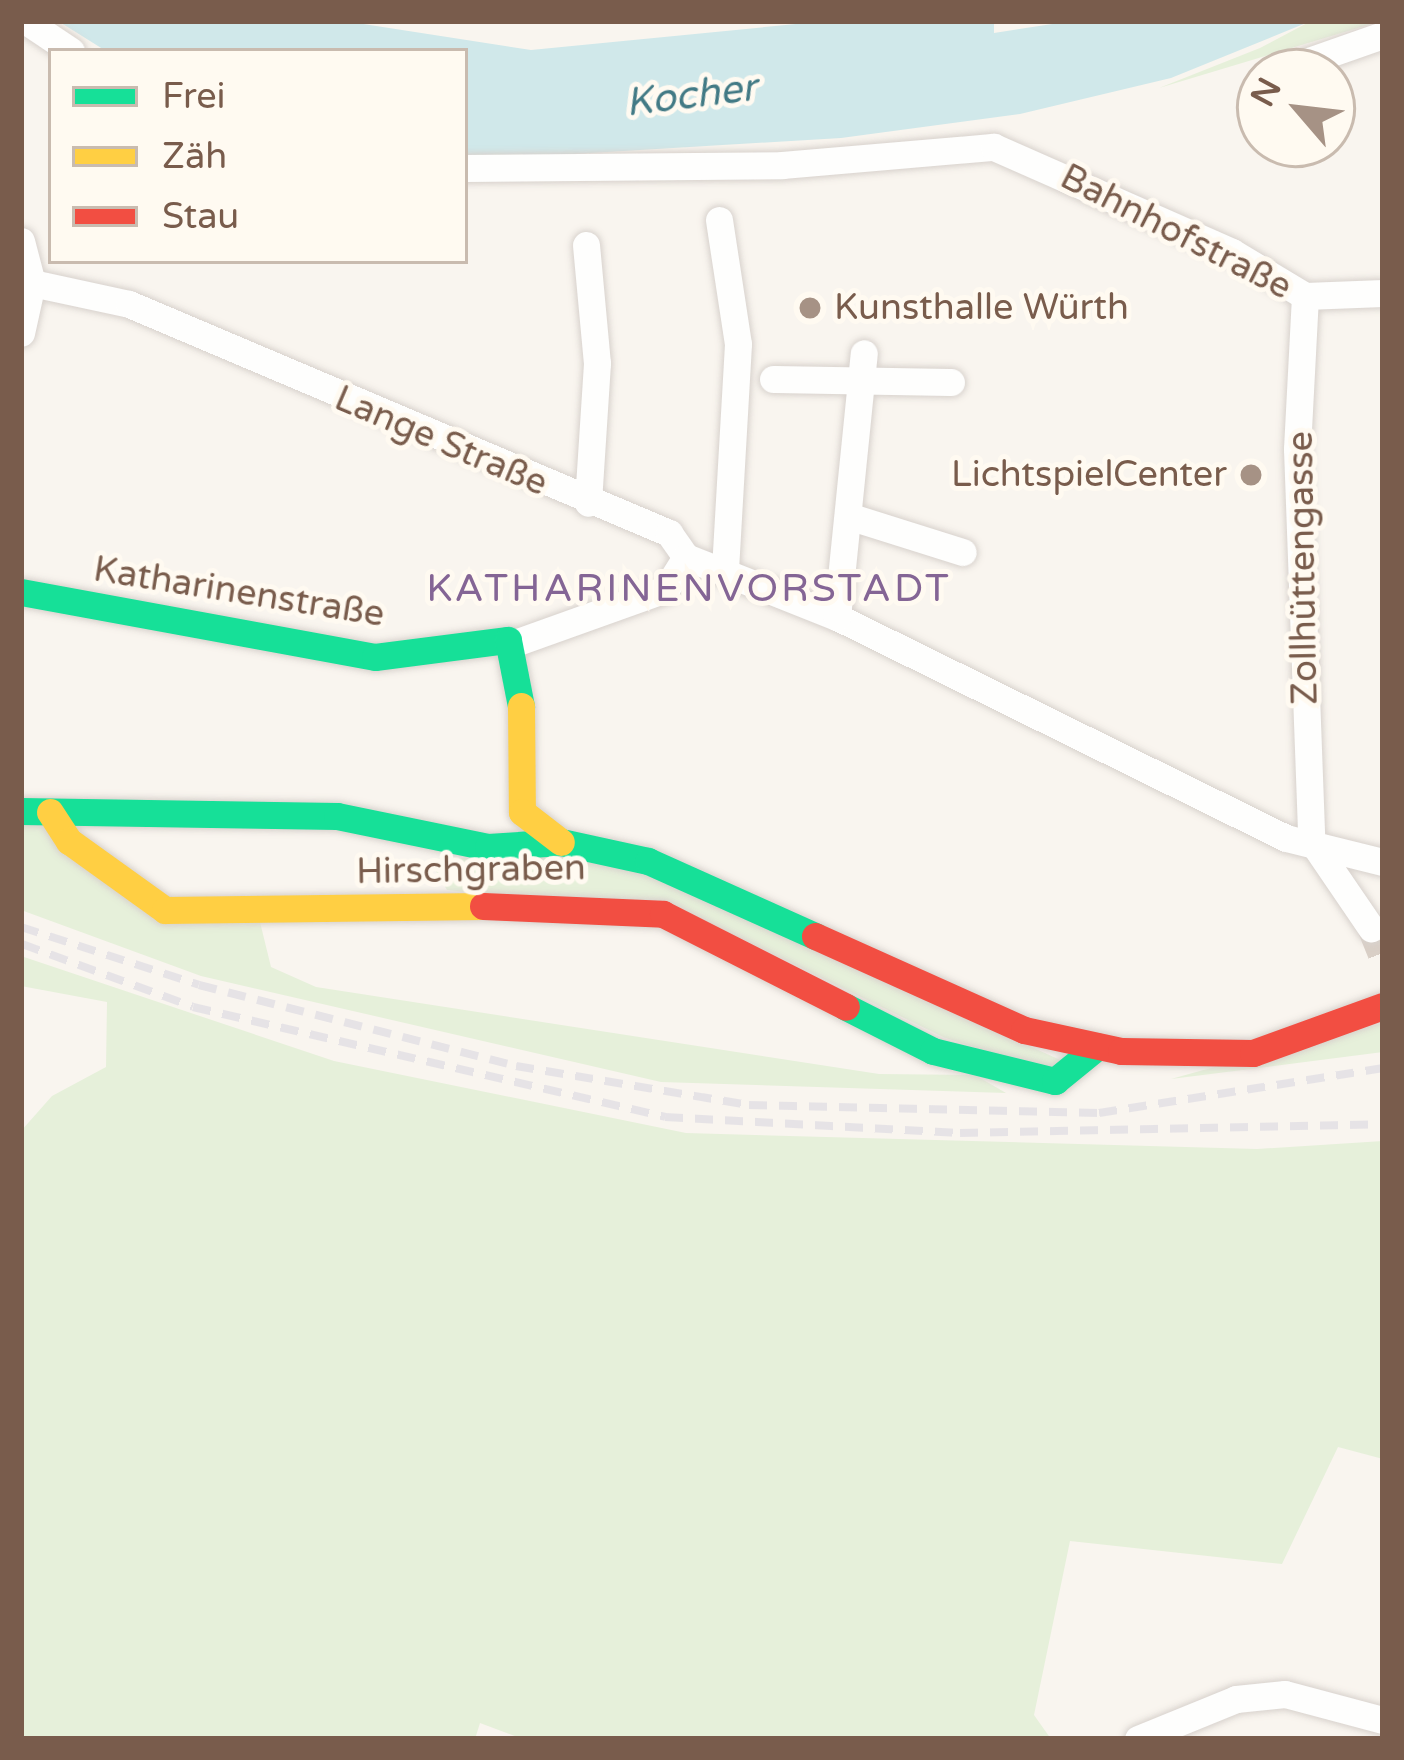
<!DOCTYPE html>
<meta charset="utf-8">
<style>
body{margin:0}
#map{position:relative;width:1404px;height:1760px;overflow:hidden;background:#f9f5ef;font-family:"Varela Round",sans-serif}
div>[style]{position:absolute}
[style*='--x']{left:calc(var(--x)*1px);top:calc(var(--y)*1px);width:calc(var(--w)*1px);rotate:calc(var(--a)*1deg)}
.green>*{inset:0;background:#e6f0da}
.water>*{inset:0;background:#d0e8ea}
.street-tunnel>*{height:27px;margin-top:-13.5px;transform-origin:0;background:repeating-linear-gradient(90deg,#d9cfc6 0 27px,transparent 0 41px)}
.roads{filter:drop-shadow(0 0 3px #d8d2cd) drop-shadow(0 0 3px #d8d2cd)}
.street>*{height:27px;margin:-13.5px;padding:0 13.5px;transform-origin:13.5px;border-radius:13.5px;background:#fefefd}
.fast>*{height:27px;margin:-13.5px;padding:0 13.5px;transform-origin:13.5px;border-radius:13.5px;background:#16e098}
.slow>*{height:27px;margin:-13.5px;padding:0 13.5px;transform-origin:13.5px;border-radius:13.5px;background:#ffcf43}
.jam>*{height:27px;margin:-13.5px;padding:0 13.5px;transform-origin:13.5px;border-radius:13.5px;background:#f24e42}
.rail>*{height:8px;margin-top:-4px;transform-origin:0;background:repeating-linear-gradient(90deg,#e6e3e6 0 18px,transparent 0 30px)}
.dots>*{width:33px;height:33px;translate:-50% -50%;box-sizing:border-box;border:6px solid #fffaf1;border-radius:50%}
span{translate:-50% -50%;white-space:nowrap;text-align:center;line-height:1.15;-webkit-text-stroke:10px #fffaf1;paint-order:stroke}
.street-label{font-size:36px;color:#795c4c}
.poi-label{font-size:36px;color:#795c4c}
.left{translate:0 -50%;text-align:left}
.right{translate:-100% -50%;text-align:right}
.water-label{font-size:39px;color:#427a85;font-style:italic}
.neighbourhood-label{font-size:39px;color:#846595;letter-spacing:3px}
.frame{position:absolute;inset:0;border:24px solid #795c4c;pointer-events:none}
.legend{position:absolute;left:48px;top:48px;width:420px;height:216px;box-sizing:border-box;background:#fffaf1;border:3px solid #c9bbaf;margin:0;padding:15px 21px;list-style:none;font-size:36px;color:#795c4c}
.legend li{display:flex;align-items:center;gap:24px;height:60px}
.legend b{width:60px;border:3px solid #c9bbaf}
.north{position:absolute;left:1236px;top:48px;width:120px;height:120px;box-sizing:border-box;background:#fffaf1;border:3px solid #c9bbaf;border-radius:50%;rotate:298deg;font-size:33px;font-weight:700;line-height:48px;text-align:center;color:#795c4c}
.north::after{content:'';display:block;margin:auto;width:42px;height:54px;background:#a69285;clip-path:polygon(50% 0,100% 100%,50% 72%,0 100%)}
</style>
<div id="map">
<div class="green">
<i style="clip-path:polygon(1311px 21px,1381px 21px,1159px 88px,1260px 48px)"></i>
<i style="clip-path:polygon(21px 817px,42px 819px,96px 875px,260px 922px,271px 967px,316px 987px,879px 1074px,975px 1075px,1006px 1093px,661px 1082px,201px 976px,21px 910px)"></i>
<i style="clip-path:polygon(574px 855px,624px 864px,1067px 1063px,1054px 1074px,943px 1037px,699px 918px,447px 890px,429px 859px)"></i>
<i style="clip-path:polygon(21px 956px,334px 1061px,686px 1133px,1257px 1149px,1383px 1141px,1383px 1459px,1338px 1447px,1282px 1564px,1070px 1541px,1034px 1715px,1051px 1739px,523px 1739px,480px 1723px,475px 1739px,21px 1739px,21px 1131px,52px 1096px,106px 1067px,107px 1002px,21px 986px)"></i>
<i style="clip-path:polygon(1383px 1023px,1383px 1052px,1171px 1079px,1207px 1069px)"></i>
</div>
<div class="water">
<i style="clip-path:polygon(58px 21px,344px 21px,531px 50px,827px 21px,994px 21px,994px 33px,1072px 21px,1311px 21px,1171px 78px,1020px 114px,841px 138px,490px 159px,465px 158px,465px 51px,106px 51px)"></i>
</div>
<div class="street-tunnel">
<i style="--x:1371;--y:928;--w:32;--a:68"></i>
</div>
<div class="roads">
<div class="street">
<i style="--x:26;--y:21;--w:54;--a:33.7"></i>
<i style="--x:1280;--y:71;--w:109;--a:-19.3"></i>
<i style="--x:465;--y:168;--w:317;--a:-0.5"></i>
<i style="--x:782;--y:165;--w:213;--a:-4.9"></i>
<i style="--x:994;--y:147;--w:260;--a:23.8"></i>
<i style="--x:1232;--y:252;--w:85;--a:31.1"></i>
<i style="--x:1305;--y:296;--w:78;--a:-2.2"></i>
<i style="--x:719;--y:220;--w:125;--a:81.3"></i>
<i style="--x:738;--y:344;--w:226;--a:93.3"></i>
<i style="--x:21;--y:241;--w:43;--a:75.3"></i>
<i style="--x:32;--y:283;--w:51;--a:102.4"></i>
<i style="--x:586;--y:245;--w:119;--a:84.7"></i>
<i style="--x:597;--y:363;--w:140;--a:93.7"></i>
<i style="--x:32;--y:283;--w:99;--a:12.2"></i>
<i style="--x:129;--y:304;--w:587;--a:22.98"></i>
<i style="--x:669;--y:533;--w:29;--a:55"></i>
<i style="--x:1305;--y:296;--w:153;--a:93"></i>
<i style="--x:1297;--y:449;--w:391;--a:87.9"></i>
<i style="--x:773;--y:379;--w:178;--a:1"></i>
<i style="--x:851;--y:517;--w:117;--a:17.4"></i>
<i style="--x:686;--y:557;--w:162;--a:21.7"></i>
<i style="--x:837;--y:617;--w:500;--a:26.21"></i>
<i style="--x:1286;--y:838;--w:100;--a:13.9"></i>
<i style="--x:837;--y:617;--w:265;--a:-84.2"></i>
<i style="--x:512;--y:644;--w:164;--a:-19.7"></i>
<i style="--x:666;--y:589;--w:38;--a:-58"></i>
<i style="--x:1311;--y:840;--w:107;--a:55.7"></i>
<i style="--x:1138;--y:1739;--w:106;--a:-22.2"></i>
<i style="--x:1236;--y:1699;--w:49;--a:-5.8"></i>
<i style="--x:1285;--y:1694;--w:101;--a:14.9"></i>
</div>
<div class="fast">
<i style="--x:21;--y:592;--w:360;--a:10.4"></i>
<i style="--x:375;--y:657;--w:134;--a:-7.3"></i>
<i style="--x:508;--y:640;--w:67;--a:78.9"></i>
<i style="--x:21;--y:811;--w:316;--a:0.9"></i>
<i style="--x:337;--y:816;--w:154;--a:11.6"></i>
<i style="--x:488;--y:847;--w:73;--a:-3.9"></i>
<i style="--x:561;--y:842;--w:89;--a:12.3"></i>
<i style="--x:648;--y:861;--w:183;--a:24.2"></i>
<i style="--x:846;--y:1007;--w:97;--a:26.8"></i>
<i style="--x:933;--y:1051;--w:126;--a:13.8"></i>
<i style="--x:1055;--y:1081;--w:55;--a:-39.1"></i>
</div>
<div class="slow">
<i style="--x:521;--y:706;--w:106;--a:89.5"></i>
<i style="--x:522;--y:812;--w:49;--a:37.6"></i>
<i style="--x:50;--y:812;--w:35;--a:57"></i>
<i style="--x:69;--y:841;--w:118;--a:35.7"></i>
<i style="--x:165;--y:910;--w:318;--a:-0.7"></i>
</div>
<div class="jam">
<i style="--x:483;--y:906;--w:180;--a:2.5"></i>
<i style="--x:663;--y:914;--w:205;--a:26.9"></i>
<i style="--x:815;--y:936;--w:229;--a:24.2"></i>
<i style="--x:1024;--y:1030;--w:99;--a:12.2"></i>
<i style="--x:1121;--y:1051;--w:132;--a:0.9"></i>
<i style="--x:1253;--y:1053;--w:138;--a:-19.9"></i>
</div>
</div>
<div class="rail">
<i style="--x:21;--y:927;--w:187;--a:18"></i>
<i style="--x:199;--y:985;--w:327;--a:14.3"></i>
<i style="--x:516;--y:1066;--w:236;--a:9.5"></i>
<i style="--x:749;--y:1105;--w:350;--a:1.3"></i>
<i style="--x:1099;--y:1113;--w:288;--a:-9"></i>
<i style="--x:22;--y:944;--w:182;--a:20.2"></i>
<i style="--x:193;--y:1007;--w:485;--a:13.1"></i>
<i style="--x:665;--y:1117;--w:295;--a:3.1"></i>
<i style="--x:960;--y:1133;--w:423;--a:-1.2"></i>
</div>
<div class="dots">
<i style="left:810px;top:308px;background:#a69285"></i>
<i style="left:1251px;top:475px;background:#a69285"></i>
</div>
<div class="street-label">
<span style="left:1176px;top:232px;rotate:27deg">Bahnhofstraße</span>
<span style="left:441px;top:441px;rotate:23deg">Lange Straße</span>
<span style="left:1303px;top:568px;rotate:-91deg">Zollhüttengasse</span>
<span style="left:239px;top:592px;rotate:9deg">Katharinenstraße</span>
<span style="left:471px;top:870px;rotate:-1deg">Hirschgraben</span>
</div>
<div class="poi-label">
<span class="left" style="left:834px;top:308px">Kunsthalle Würth</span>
<span class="right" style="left:1227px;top:475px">LichtspielCenter</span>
</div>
<div class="water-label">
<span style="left:691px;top:96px;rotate:-7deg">Kocher</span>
</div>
<div class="neighbourhood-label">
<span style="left:689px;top:589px">KATHARINENVORSTADT</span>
</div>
<div class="frame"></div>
<ul class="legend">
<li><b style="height:15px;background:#16e098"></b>Frei</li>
<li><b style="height:15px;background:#ffcf43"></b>Zäh</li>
<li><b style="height:15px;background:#f24e42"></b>Stau</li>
</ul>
<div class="north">N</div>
</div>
